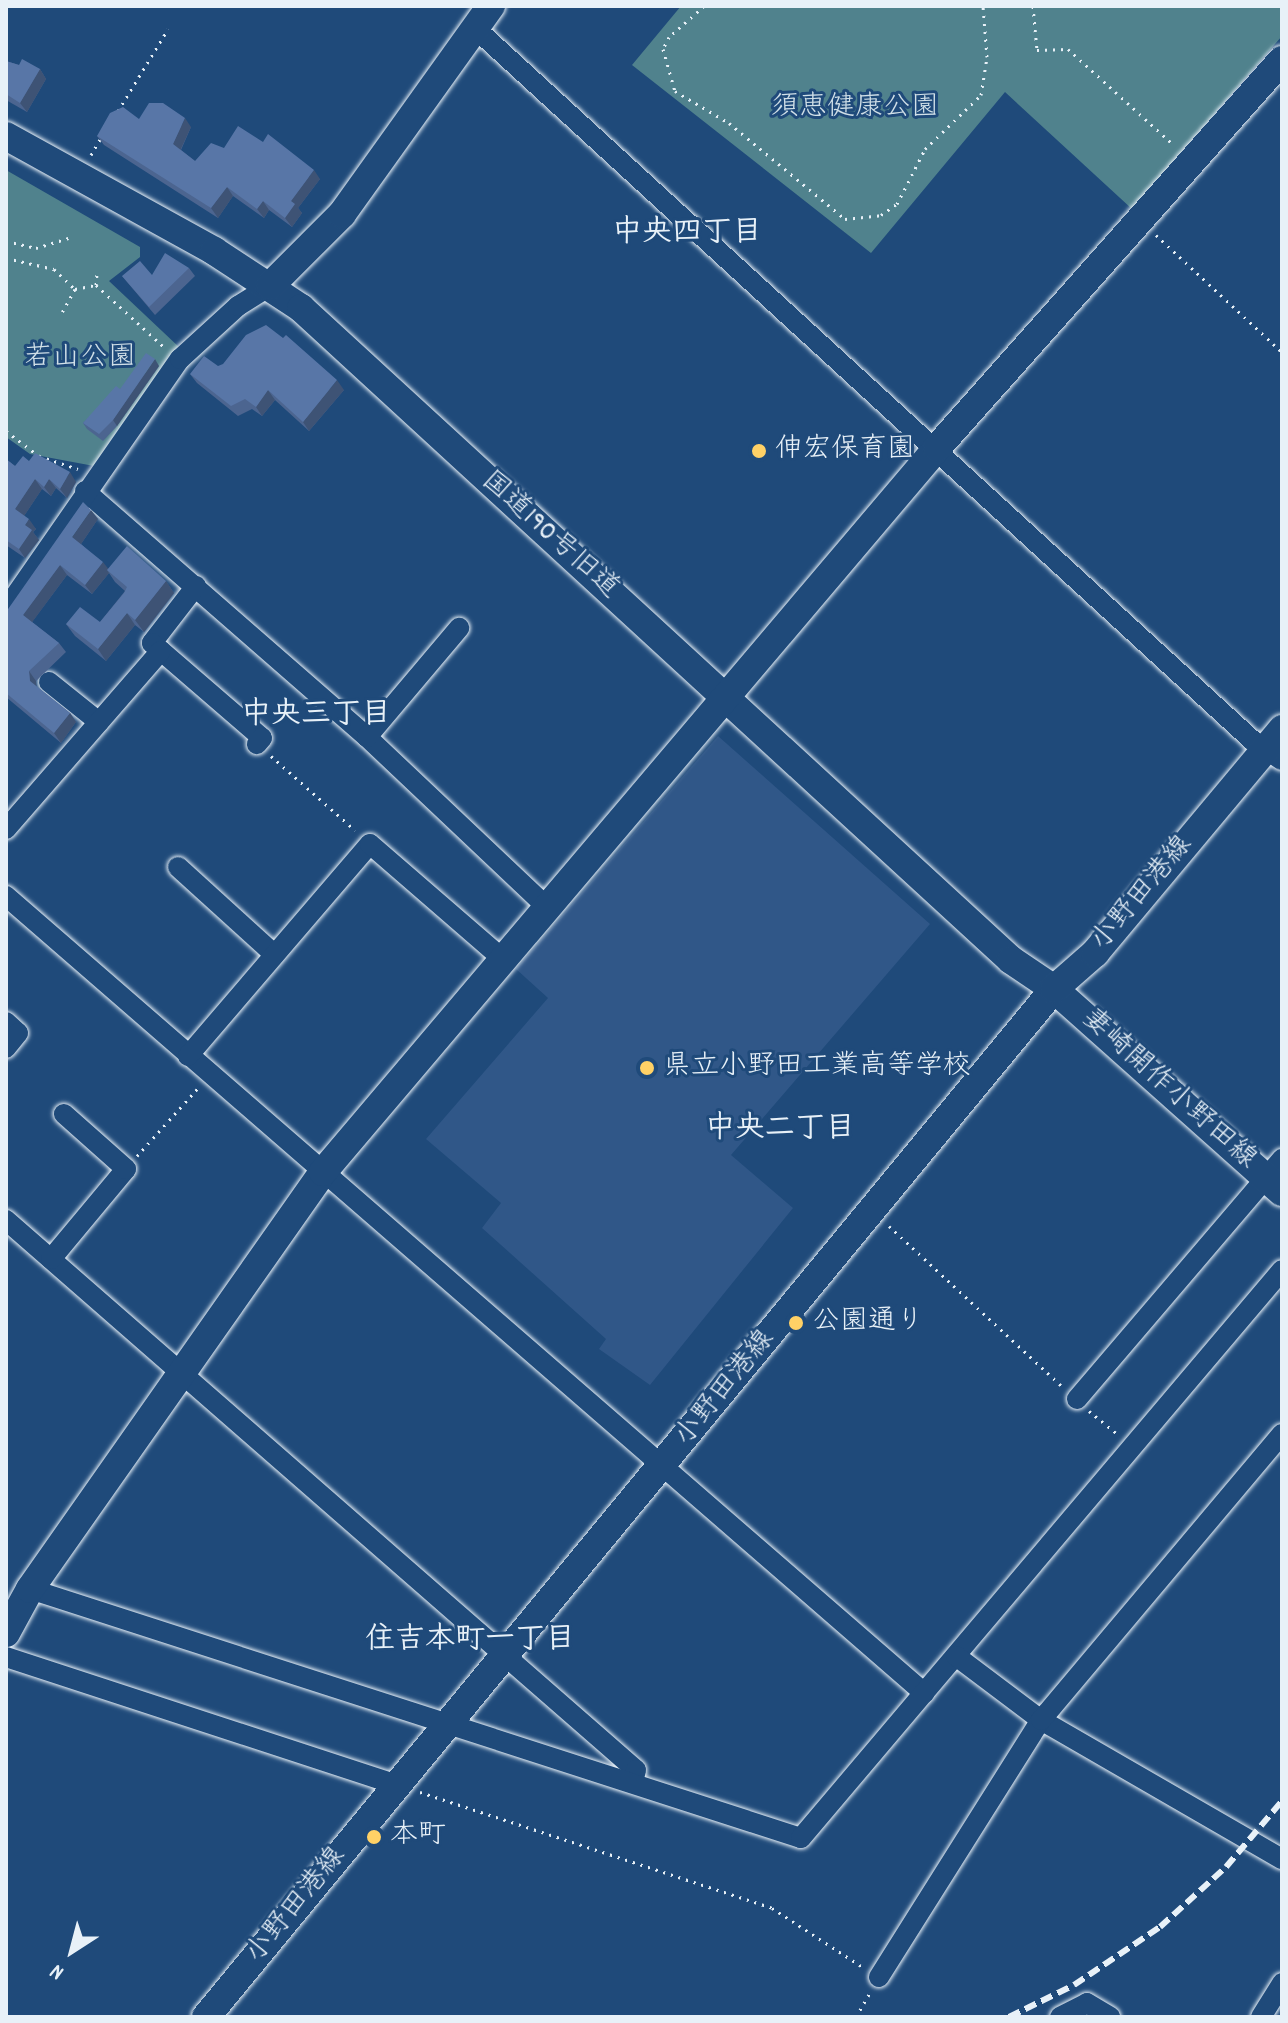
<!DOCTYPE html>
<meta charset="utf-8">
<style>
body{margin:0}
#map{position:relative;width:1288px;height:2023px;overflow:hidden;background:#1f4a7a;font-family:Dekko,"Klee One",sans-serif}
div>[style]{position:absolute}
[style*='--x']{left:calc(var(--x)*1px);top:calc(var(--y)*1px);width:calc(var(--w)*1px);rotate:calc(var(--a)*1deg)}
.built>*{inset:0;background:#305788}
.green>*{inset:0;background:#50828d}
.path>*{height:3px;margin-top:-1.5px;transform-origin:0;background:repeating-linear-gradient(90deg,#e8f1f8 0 2px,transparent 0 8px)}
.roads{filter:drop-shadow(0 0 2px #e8f1f8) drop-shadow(0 0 2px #e8f1f8)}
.street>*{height:20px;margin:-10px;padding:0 10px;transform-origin:10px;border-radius:10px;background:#1f4a7a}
.secondary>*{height:28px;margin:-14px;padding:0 14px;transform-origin:14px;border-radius:14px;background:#1f4a7a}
.rail>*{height:6px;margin-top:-3px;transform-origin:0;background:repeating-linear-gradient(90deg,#e8f1f8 0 12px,transparent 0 18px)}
.wall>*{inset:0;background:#4c6590}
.shaded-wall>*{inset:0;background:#3e5375}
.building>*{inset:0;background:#5876a7}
.dots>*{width:22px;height:22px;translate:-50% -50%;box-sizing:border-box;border:4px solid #1f4a7a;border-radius:50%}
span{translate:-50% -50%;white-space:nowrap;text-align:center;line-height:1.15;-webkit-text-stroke:6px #1f4a7a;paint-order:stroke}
.park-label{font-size:28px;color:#d1e0e8}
.poi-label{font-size:28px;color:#e8f1f8}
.left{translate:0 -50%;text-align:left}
.street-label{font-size:28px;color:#e8f1f8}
.neighbourhood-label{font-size:30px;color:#e8f1f8;font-weight:700}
.frame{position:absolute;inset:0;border:8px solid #e8f1f8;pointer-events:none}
.north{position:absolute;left:32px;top:1911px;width:80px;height:80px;-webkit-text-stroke:6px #1f4a7a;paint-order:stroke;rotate:216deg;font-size:22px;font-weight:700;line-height:32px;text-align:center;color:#e8f1f8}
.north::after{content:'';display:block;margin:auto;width:28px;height:36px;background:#e8f1f8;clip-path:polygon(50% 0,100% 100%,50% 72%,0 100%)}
</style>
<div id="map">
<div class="built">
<i style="clip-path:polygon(718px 736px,930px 924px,731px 1155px,793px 1208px,650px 1385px,599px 1349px,606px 1339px,482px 1228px,501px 1203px,426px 1139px,548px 998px,516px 969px)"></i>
</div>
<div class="green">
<i style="clip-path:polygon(681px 6px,1282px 6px,1282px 36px,1132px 209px,1005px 92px,871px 253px,632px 65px)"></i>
<i style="clip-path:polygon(6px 170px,140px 247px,140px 257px,109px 281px,180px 348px,94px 466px,30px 454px,6px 437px)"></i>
</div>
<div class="path">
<i style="--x:704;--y:6;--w:47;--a:138.5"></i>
<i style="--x:669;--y:37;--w:13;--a:117"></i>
<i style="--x:663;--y:49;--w:44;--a:74.1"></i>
<i style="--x:675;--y:91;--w:63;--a:30.7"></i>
<i style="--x:729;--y:123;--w:151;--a:39.6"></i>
<i style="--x:845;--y:219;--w:36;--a:-6"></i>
<i style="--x:881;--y:215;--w:19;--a:-35"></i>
<i style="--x:897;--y:204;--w:62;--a:-63"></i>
<i style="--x:925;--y:149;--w:78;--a:-44"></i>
<i style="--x:981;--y:95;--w:38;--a:-81"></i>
<i style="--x:987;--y:57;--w:51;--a:-94.5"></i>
<i style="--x:1033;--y:6;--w:44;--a:84.8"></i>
<i style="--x:1037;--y:50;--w:31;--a:-2"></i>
<i style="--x:1068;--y:49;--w:143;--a:42.2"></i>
<i style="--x:118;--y:111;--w:96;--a:-58.6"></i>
<i style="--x:91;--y:155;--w:20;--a:-60"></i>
<i style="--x:1156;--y:235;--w:172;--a:42.9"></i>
<i style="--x:6;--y:241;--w:31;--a:13"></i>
<i style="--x:36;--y:248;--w:34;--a:-17"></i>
<i style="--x:6;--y:258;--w:49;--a:12.9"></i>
<i style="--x:54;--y:269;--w:29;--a:44"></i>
<i style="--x:75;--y:289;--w:26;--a:119"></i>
<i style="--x:96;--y:285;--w:11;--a:-85"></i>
<i style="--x:75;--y:289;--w:21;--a:-11"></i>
<i style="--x:96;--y:285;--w:93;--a:42.4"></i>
<i style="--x:6;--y:431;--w:41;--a:37.1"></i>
<i style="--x:39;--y:456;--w:41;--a:18.4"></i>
<i style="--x:271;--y:756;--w:112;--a:41.4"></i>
<i style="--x:137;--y:1156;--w:93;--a:-48.1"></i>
<i style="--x:889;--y:1226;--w:237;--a:42.8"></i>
<i style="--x:1089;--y:1411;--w:36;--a:39"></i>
<i style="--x:420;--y:1792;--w:371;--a:18.2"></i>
<i style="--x:772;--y:1908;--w:110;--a:33.1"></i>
<i style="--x:856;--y:2017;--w:28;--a:-60"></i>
</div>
<div class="roads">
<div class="street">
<i style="--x:475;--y:28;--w:1054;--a:42.5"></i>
<i style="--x:1252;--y:740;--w:36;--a:34"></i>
<i style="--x:85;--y:491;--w:374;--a:41.1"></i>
<i style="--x:367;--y:737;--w:250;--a:43.4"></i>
<i style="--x:196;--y:586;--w:72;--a:127.7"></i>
<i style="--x:152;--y:643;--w:145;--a:40.8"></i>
<i style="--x:262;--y:738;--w:8;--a:130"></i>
<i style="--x:6;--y:609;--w:305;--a:-55.2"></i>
<i style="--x:180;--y:359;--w:79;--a:-42.4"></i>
<i style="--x:238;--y:306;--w:38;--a:-32"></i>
<i style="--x:49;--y:682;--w:64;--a:38.7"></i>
<i style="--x:367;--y:737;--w:143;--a:-49.8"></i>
<i style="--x:6;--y:829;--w:236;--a:-49"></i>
<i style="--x:178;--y:867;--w:130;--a:42.2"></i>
<i style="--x:6;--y:896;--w:1216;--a:40.96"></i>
<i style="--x:6;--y:1022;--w:16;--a:43"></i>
<i style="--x:18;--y:1033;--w:19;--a:129"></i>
<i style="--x:188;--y:1056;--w:279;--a:-49.4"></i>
<i style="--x:370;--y:844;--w:179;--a:40.9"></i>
<i style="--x:6;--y:1220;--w:836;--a:41.12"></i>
<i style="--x:636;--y:1770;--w:12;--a:104"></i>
<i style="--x:51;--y:1259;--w:117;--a:-50.2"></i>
<i style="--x:126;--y:1169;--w:83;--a:-138.4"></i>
<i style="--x:1077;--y:1399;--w:316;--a:-49.5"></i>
<i style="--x:30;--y:1589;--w:810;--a:17.9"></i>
<i style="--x:801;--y:1838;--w:744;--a:-49.74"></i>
<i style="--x:956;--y:1656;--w:106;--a:37"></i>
<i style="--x:1041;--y:1720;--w:278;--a:30"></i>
<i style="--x:6;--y:1657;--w:411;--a:18.1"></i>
<i style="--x:879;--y:1977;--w:304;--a:-57.8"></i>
<i style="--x:1041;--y:1720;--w:374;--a:-49.9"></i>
<i style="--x:1060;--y:2017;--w:30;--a:-27"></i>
<i style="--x:1087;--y:2003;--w:27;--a:31"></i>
<i style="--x:1261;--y:2017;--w:40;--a:-58"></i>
</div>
<div class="secondary">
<i style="--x:6;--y:136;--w:238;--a:28.9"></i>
<i style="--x:214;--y:251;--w:104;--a:33.2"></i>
<i style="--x:301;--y:308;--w:964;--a:42.56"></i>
<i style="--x:1011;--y:960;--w:52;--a:34"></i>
<i style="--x:1054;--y:989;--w:305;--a:41.7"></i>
<i style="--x:270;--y:286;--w:102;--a:-45"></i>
<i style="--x:342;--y:214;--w:256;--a:-54.4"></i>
<i style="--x:6;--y:1633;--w:50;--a:-61.4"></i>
<i style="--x:30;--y:1589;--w:510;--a:-54.91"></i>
<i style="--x:323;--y:1172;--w:949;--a:-49.7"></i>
<i style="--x:937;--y:448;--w:519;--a:-48.36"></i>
<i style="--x:206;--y:2017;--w:1333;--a:-50.48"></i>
<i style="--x:1054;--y:989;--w:55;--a:-41.3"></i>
<i style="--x:1095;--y:953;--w:292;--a:-50.1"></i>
</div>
</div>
<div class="rail">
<i style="--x:1009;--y:2017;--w:72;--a:-26.2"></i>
<i style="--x:1074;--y:1985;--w:104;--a:-34"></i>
<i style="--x:1160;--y:1927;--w:89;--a:-42.3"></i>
<i style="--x:1226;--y:1867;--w:87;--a:-49.7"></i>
</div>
<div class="wall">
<i style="clip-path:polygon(6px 61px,19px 65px,40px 69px,46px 79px,27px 112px,6px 100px)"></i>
<i style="clip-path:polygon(139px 119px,191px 127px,181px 150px,195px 161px,320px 179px,298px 208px,302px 213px,292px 227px,269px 210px,264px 218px,233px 196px,218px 218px,104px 145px,97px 136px)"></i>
<i style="clip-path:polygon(189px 268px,195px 276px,155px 315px,122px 276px,152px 275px)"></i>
<i style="clip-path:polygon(159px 366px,117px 426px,103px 441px,87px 429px,83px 423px,120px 389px)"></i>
<i style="clip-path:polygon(190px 374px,344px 390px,309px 431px,275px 400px,262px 416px,252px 409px,238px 416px,197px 383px)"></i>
<i style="clip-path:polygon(6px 459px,15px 466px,29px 461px,76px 482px,67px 498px,56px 488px,51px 496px,42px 489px,24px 516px,36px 529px,33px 532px,39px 540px,25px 558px,6px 545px)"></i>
<i style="clip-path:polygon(98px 519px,81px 544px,108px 569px,166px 581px,174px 593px,144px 632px,135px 625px,106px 661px,75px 636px,66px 624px,100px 622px,125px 591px,115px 582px,109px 573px,92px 594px,67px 575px,32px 622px,59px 643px,66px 652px,36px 681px,36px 686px,70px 713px,76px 722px,61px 743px,6px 697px,6px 612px)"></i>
</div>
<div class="shaded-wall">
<i style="clip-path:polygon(40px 69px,46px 79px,27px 112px,20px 103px)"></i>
<i style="clip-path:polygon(185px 118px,191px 127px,179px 153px,173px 144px)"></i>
<i style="clip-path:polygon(314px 170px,320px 179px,298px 208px,302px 213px,292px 227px,285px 218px,291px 201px)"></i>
<i style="clip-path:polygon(227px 187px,233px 196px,218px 218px,211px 208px)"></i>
<i style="clip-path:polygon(263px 201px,269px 210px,264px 218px,257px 209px)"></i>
<i style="clip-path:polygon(155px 359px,159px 366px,117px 426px,113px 420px)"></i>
<i style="clip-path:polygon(337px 380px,344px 390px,309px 431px,303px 422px)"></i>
<i style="clip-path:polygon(268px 390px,275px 400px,262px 416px,256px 407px)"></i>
<i style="clip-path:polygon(70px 472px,76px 482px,67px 498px,60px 489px)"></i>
<i style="clip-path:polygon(35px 479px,42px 489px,22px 519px,15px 509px)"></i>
<i style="clip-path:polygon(49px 479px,56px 488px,51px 496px,44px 487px)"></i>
<i style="clip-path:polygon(91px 510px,98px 519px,79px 547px,72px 537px)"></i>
<i style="clip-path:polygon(29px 519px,36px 529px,33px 532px,39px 540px,25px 558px,19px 549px,25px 525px)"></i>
<i style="clip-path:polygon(103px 562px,110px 571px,107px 570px,109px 573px,92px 594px,85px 585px)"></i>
<i style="clip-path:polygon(60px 565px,67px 575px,30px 625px,23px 615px)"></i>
<i style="clip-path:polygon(166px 581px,174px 593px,144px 632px,135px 620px)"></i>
<i style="clip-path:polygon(127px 613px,135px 625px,106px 661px,98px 649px)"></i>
<i style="clip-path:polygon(29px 671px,36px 681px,37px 691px,30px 681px)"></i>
<i style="clip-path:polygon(70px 713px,76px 722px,61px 743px,54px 733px)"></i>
</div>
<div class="building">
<i style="clip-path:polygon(22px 59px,40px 69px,20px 103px,6px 94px,6px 61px,19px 65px)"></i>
<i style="clip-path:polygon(149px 103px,163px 103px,185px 118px,173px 144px,195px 161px,211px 143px,224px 148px,238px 126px,263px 142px,268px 134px,314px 170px,291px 201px,295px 204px,285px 218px,263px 201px,257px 209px,227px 187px,211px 208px,97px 136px,110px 113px,123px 107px,139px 119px)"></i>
<i style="clip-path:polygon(165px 253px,189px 268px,149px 307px,122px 276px,140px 261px,152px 275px)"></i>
<i style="clip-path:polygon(266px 325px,283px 338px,286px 335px,337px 380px,303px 422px,268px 390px,256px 407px,245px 399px,231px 406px,190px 374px,204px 356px,218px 366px,223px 364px,246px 335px)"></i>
<i style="clip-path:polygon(146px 353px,155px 359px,113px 420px,99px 434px,83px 423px,116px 386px,120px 389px)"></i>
<i style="clip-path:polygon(35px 453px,70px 472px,60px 489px,49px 479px,44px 487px,35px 479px,15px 509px,29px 519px,25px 525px,32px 530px,19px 549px,6px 540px,6px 459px,15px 466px,23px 456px,29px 461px)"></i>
<i style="clip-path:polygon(83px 502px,91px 510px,72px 537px,103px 562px,85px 585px,60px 565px,23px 615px,59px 643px,29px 671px,30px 681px,70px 713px,54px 733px,6px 693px,6px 612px)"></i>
<i style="clip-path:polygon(127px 546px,166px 581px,135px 620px,127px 613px,98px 649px,66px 624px,80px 607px,100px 622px,124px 593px,127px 587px,107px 570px)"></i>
</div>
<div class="dots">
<i style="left:759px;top:451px;background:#ffd166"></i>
<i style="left:647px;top:1068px;background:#ffd166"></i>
<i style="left:796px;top:1323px;background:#ffd166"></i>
<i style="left:374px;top:1837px;background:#ffd166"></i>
</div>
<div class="park-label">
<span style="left:855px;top:109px">須恵健康公園</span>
<span style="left:80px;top:359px">若山公園</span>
</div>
<div class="poi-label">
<span class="left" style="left:775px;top:451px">伸宏保育園</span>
<span class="left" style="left:663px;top:1068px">県立小野田工業高等学校</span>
<span class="left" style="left:812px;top:1323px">公園通り</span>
<span class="left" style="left:390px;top:1837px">本町</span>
</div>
<div class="street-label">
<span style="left:549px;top:536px;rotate:42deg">国道190号旧道</span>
<span style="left:1143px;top:894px;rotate:-50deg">小野田港線</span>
<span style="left:1168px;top:1090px;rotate:42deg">妻崎開作小野田線</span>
<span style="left:726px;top:1389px;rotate:-51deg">小野田港線</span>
<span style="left:297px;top:1906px;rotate:-51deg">小野田港線</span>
</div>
<div class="neighbourhood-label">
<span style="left:687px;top:235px">中央四丁目</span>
<span style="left:316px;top:717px">中央三丁目</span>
<span style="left:780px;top:1131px">中央二丁目</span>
<span style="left:470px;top:1642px">住吉本町一丁目</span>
</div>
<div class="frame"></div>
<div class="north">N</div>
</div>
